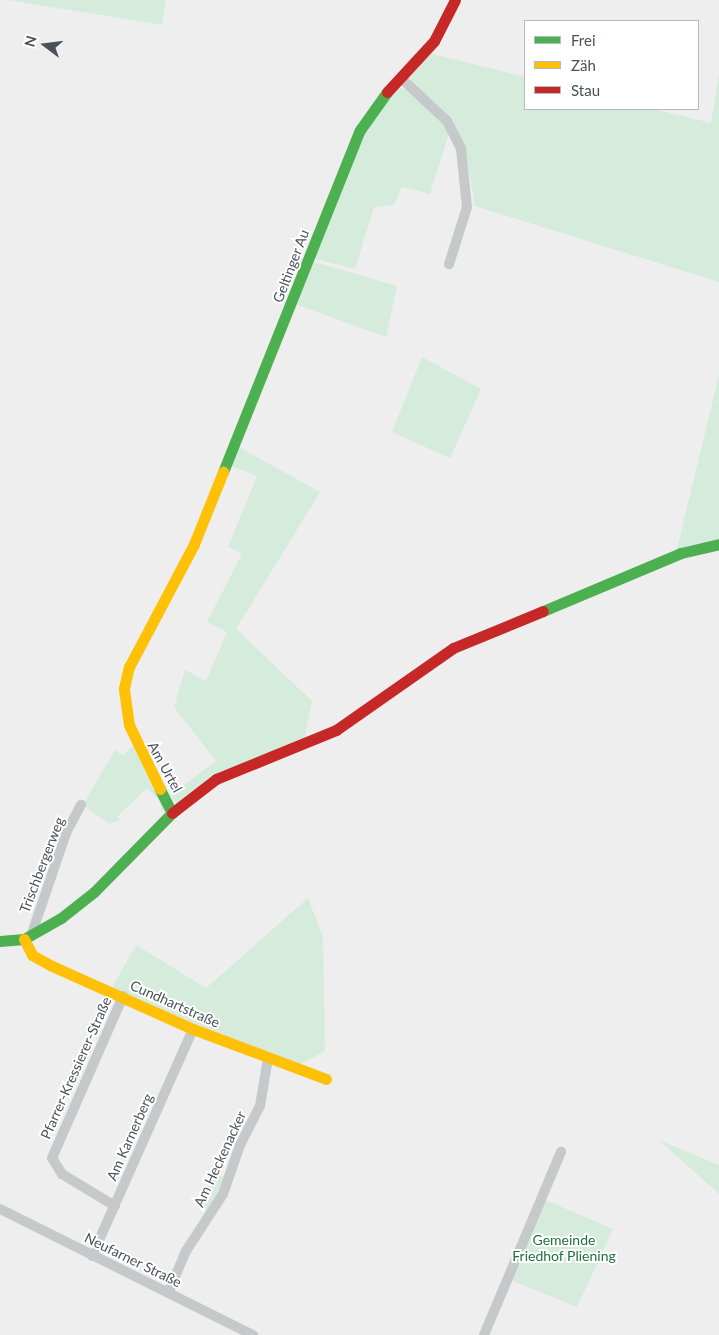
<!DOCTYPE html>
<meta charset="utf-8">
<style>
body{margin:0}
#map{position:relative;width:719px;height:1335px;overflow:hidden;background:#eee;font-family:Lato,sans-serif}
div>[style]{position:absolute}
[style*='--x']{left:calc(var(--x)*1px);top:calc(var(--y)*1px);width:calc(var(--w)*1px);rotate:calc(var(--a)*1deg)}
.green>*{inset:0;background:#d5ebdb}
.street>*{height:10px;margin:-5px;padding:0 5px;transform-origin:5px;border-radius:5px;background:#c6c9c9}
.fast>*{height:11px;margin:-5.5px;padding:0 5.5px;transform-origin:5.5px;border-radius:5.5px;background:#4caf50}
.slow>*{height:11px;margin:-5.5px;padding:0 5.5px;transform-origin:5.5px;border-radius:5.5px;background:#ffc107}
.jam>*{height:11px;margin:-5.5px;padding:0 5.5px;transform-origin:5.5px;border-radius:5.5px;background:#c62828}
span{translate:-50% -50%;white-space:nowrap;text-align:center;line-height:1.15;-webkit-text-stroke:4px #fff;paint-order:stroke}
.street-label{font-size:14px;color:#485258}
.park-label{font-size:14px;color:#226f3f}
.legend{position:absolute;left:524px;top:20px;width:175px;height:90px;box-sizing:border-box;background:#fff;border:1px solid #b6babc;margin:0;padding:6px 9px;list-style:none;font-size:15px;color:#485258}
.legend li{display:flex;align-items:center;gap:10px;height:25px}
.legend b{width:25px;border:1px solid #b6babc}
.north{position:absolute;left:20px;top:20px;width:50px;height:50px;-webkit-text-stroke:4px #fff;paint-order:stroke;rotate:285deg;font-size:14px;font-weight:700;line-height:20px;text-align:center;color:#485258}
.north::after{content:'';display:block;margin:auto;width:18px;height:22px;background:#485258;clip-path:polygon(50% 0,100% 100%,50% 72%,0 100%)}
</style>
<div id="map">
<div class="green">
<i style="clip-path:polygon(8px 0,166px 0,162px 25px)"></i>
<i style="clip-path:polygon(428px 53px,525px 77px,525px 109px,654px 109px,711px 123px,719px 73px,719px 282px,475px 206px,465px 150px,410px 83px,411px 74px)"></i>
<i style="clip-path:polygon(399px 88px,409px 90px,450px 130px,430px 194px,402px 187px,394px 205px,374px 207px,355px 269px,312px 258px,366px 123px)"></i>
<i style="clip-path:polygon(311px 261px,397px 286px,386px 337px,295px 304px)"></i>
<i style="clip-path:polygon(422px 357px,481px 389px,450px 458px,392px 432px)"></i>
<i style="clip-path:polygon(719px 375px,719px 542px,676px 553px)"></i>
<i style="clip-path:polygon(237px 446px,320px 492px,236px 629px,312px 701px,303px 744px,178px 805px,170px 795px,216px 761px,174px 707px,185px 670px,206px 681px,227px 632px,207px 622px,242px 554px,228px 547px,257px 476px,231px 466px)"></i>
<i style="clip-path:polygon(133px 746px,165px 810px,162px 812px,159px 800px,147px 788px,117px 817px,120px 820px,109px 824px,83px 805px,115px 750px,123px 755px)"></i>
<i style="clip-path:polygon(308px 898px,323px 937px,325px 1051px,301px 1064px,110px 991px,136px 945px,206px 988px)"></i>
<i style="clip-path:polygon(659px 1140px,719px 1165px,719px 1194px)"></i>
<i style="clip-path:polygon(215px 1174px,224px 1177px,210px 1211px,201px 1206px)"></i>
<i style="clip-path:polygon(543px 1199px,613px 1229px,577px 1307px,511px 1280px)"></i>
</div>
<div class="street">
<i style="--x:402;--y:79;--w:62;--a:43"></i>
<i style="--x:447;--y:121;--w:31;--a:63"></i>
<i style="--x:461;--y:149;--w:58;--a:84.1"></i>
<i style="--x:467;--y:207;--w:60;--a:107.5"></i>
<i style="--x:31;--y:936;--w:109;--a:-71.2"></i>
<i style="--x:66;--y:833;--w:32;--a:-62"></i>
<i style="--x:115;--y:1206;--w:62;--a:-148.9"></i>
<i style="--x:62;--y:1174;--w:19;--a:-122"></i>
<i style="--x:52;--y:1158;--w:177;--a:-66.3"></i>
<i style="--x:0;--y:1209;--w:283;--a:26.5"></i>
<i style="--x:92;--y:1256;--w:248;--a:-66"></i>
<i style="--x:168;--y:1293;--w:46;--a:-66.8"></i>
<i style="--x:186;--y:1251;--w:68;--a:-57"></i>
<i style="--x:223;--y:1194;--w:52;--a:-70.9"></i>
<i style="--x:240;--y:1145;--w:44;--a:-62.9"></i>
<i style="--x:260;--y:1106;--w:49;--a:-80.5"></i>
<i style="--x:484;--y:1335;--w:199;--a:-67.2"></i>
</div>
<div class="fast">
<i style="--x:223;--y:472;--w:368;--a:-68.2"></i>
<i style="--x:360;--y:130;--w:47;--a:-54.6"></i>
<i style="--x:543;--y:611;--w:150;--a:-22.8"></i>
<i style="--x:681;--y:553;--w:39;--a:-13"></i>
<i style="--x:0;--y:941;--w:24;--a:-5"></i>
<i style="--x:24;--y:939;--w:43;--a:-29.6"></i>
<i style="--x:61;--y:918;--w:42;--a:-38.2"></i>
<i style="--x:94;--y:892;--w:111;--a:-45.4"></i>
<i style="--x:172;--y:813;--w:27;--a:-117"></i>
</div>
<div class="slow">
<i style="--x:160;--y:789;--w:71;--a:-115.8"></i>
<i style="--x:129;--y:725;--w:37;--a:-98"></i>
<i style="--x:124;--y:688;--w:22;--a:-77"></i>
<i style="--x:129;--y:667;--w:139;--a:-62.1"></i>
<i style="--x:194;--y:544;--w:78;--a:-68.1"></i>
<i style="--x:24;--y:939;--w:18;--a:63"></i>
<i style="--x:32;--y:955;--w:23;--a:29"></i>
<i style="--x:52;--y:966;--w:154;--a:24.1"></i>
<i style="--x:193;--y:1029;--w:142;--a:20.6"></i>
</div>
<div class="jam">
<i style="--x:387;--y:92;--w:69;--a:-47.3"></i>
<i style="--x:434;--y:41;--w:46;--a:-62.9"></i>
<i style="--x:172;--y:813;--w:56;--a:-37.7"></i>
<i style="--x:216;--y:779;--w:130;--a:-22.2"></i>
<i style="--x:336;--y:730;--w:143;--a:-35"></i>
<i style="--x:453;--y:648;--w:97;--a:-22.3"></i>
</div>
<div class="street-label">
<span style="left:291px;top:266px;rotate:-69deg">Geltinger Au</span>
<span style="left:165px;top:767px;rotate:61deg">Am Urtel</span>
<span style="left:42px;top:865px;rotate:-69deg">Trischbergerweg</span>
<span style="left:175px;top:1004px;rotate:24deg">Cundhartstraße</span>
<span style="left:76px;top:1068px;rotate:-66deg">Pfarrer-Kressierer-Straße</span>
<span style="left:130px;top:1137px;rotate:-66deg">Am Karnerberg</span>
<span style="left:220px;top:1159px;rotate:-65deg">Am Heckenacker</span>
<span style="left:133px;top:1260px;rotate:26deg">Neufarner Straße</span>
</div>
<div class="park-label">
<span style="left:564px;top:1248px">Gemeinde<br>Friedhof Pliening</span>
</div>
<ul class="legend">
<li><b style="height:6px;background:#4caf50"></b>Frei</li>
<li><b style="height:6px;background:#ffc107"></b>Zäh</li>
<li><b style="height:6px;background:#c62828"></b>Stau</li>
</ul>
<div class="north">N</div>
</div>
